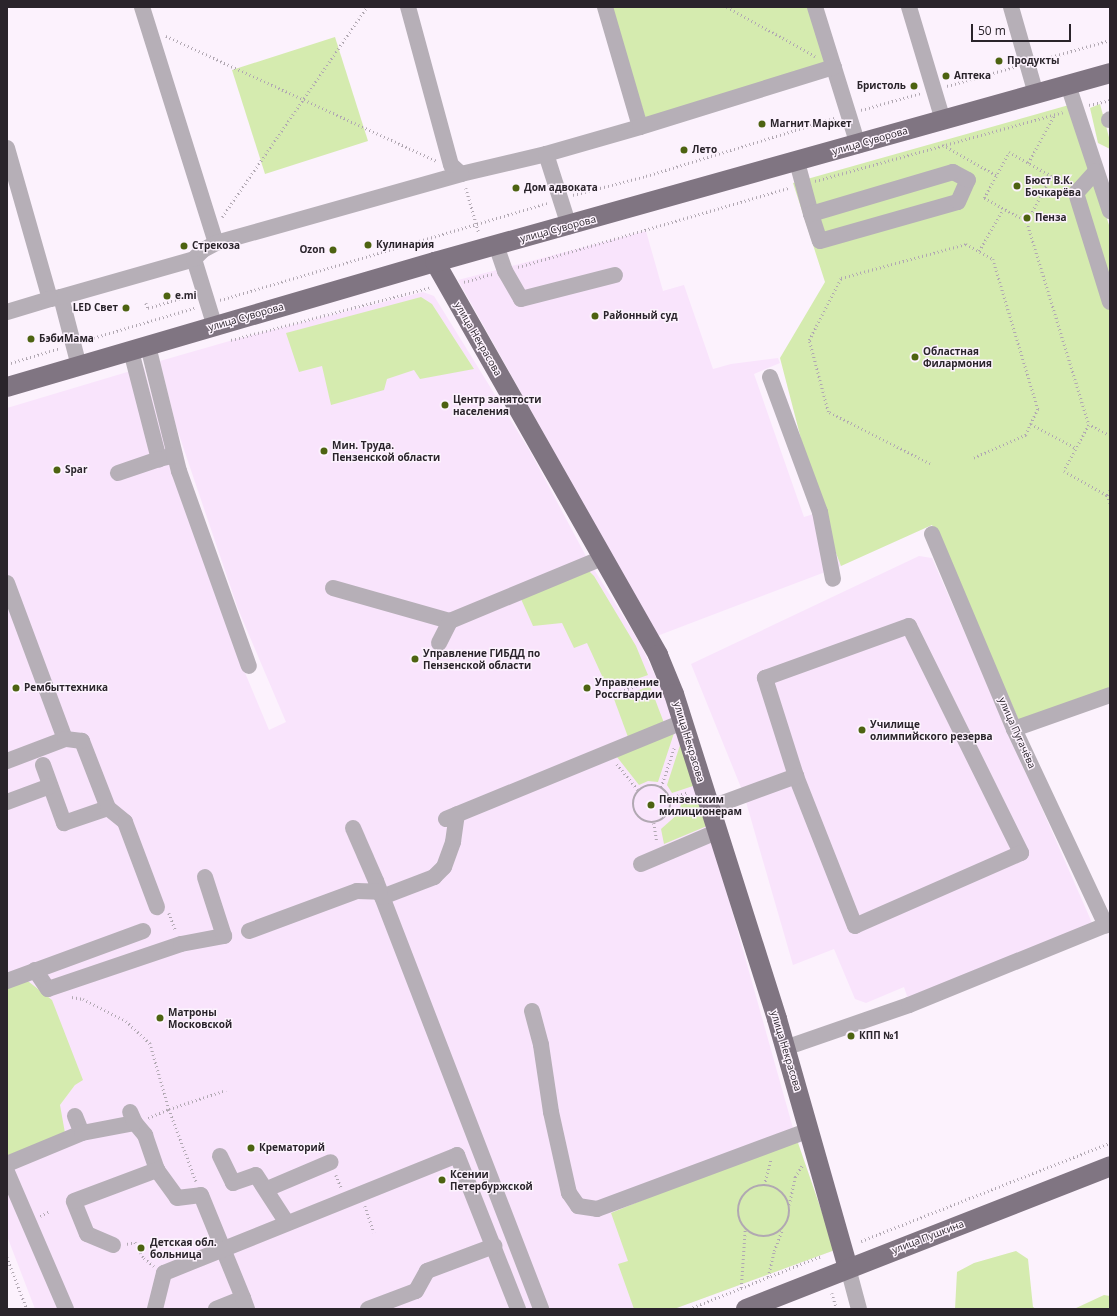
<!DOCTYPE html>
<meta charset="utf-8">
<style>
body{margin:0}
#map{position:relative;width:1117px;height:1316px;overflow:hidden;background:#fcf2fd;font-family:"Open Sans",sans-serif}
div>[style]{position:absolute}
[style*='--x']{left:calc(var(--x)*1px);top:calc(var(--y)*1px);width:calc(var(--w)*1px);rotate:calc(var(--a)*1deg)}
.built>*{inset:0;background:#f9e4fc}
.green>*{inset:0;background:#d5ebaf}
.path>*{height:2.5px;margin-top:-1.25px;transform-origin:0;background:repeating-linear-gradient(90deg,#b1a8b2 0 1px,transparent 0 4px)}
.path>.ring{margin:-1.25px;padding:0;box-sizing:content-box;background:none;border:2.5px solid #b1a8b2;border-radius:50%}
.minor>*{height:16px;margin:-8px;padding:0 8px;transform-origin:8px;border-radius:8px;background:#b6afb7}
.major>*{height:20px;margin:-10px;padding:0 10px;transform-origin:10px;border-radius:10px;background:#807582}
.dots>*{width:11px;height:11px;translate:-50% -50%;box-sizing:border-box;border:2px solid #fcf2fd;border-radius:50%}
span{translate:-50% -50%;white-space:nowrap;text-align:center;line-height:1.15;-webkit-text-stroke:3px #fcf2fd;paint-order:stroke}
.poi-label{font-size:10px;color:#2a242b;font-weight:700}
.left{translate:0 -50%;text-align:left}
.right{translate:-100% -50%;text-align:right}
.street-label{font-size:10px;color:#2a242b}
.frame{position:absolute;inset:0;border:8px solid #2a242b;pointer-events:none}
.scale{position:absolute;left:971px;top:24px;width:100px;height:18px;box-sizing:border-box;border:2px solid #2a242b;border-top:0;padding-left:5px;font-size:12px;line-height:14px;white-space:nowrap;color:#2a242b;-webkit-text-stroke:3px #fcf2fd;paint-order:stroke}
</style>
<div id="map">
<div class="built">
<i style="clip-path:polygon(646px 231px,663px 291px,684px 285px,713px 369px,731px 364px,778px 358px,780px 363px,754px 374px,804px 517px,820px 512px,841px 566px,657px 636px,458px 280px)"></i>
<i style="clip-path:polygon(423px 292px,434px 296px,531px 453px,587px 558px,641px 645px,683px 736px,798px 1146px,835px 1250px,674px 1309px,35px 1309px,7px 1236px,7px 1157px,60px 1105px,75px 1085px,7px 984px,7px 408px,144px 367px,171px 467px,243px 668px,269px 730px,286px 722px,238px 609px,176px 426px,160px 361px,233px 340px)"></i>
<i style="clip-path:polygon(919px 556px,932px 558px,1093px 925px,908px 999px,904px 987px,866px 1003px,855px 999px,834px 949px,793px 965px,744px 795px,691px 664px)"></i>
</div>
<div class="green">
<i style="clip-path:polygon(611px 7px,811px 7px,830px 65px,646px 120px)"></i>
<i style="clip-path:polygon(335px 37px,368px 141px,265px 174px,232px 70px)"></i>
<i style="clip-path:polygon(1100px 104px,1110px 141px,1110px 149px,1098px 143px,1090px 108px)"></i>
<i style="clip-path:polygon(1069px 105px,1110px 228px,1110px 691px,1020px 723px,932px 525px,841px 566px,820px 512px,780px 358px,825px 282px,793px 183px)"></i>
<i style="clip-path:polygon(421px 297px,432px 304px,474px 369px,420px 379px,414px 370px,387px 379px,384px 390px,331px 405px,322px 366px,299px 372px,286px 333px)"></i>
<i style="clip-path:polygon(589px 571px,594px 576px,636px 646px,648px 675px,608px 689px,587px 643px,574px 648px,562px 623px,533px 626px,521px 599px)"></i>
<i style="clip-path:polygon(650px 686px,664px 723px,628px 737px,614px 699px)"></i>
<i style="clip-path:polygon(675px 730px,658px 782px,648px 781px,639px 785px,617px 757px)"></i>
<i style="clip-path:polygon(683px 736px,696px 785px,672px 793px,667px 785px)"></i>
<i style="clip-path:polygon(699px 795px,707px 826px,664px 844px,661px 829px,679px 813px,682px 800px)"></i>
<i style="clip-path:polygon(24px 978px,52px 1000px,83px 1080px,75px 1085px,60px 1105px,65px 1133px,7px 1157px,7px 984px)"></i>
<i style="clip-path:polygon(796px 1137px,835px 1250px,674px 1309px,634px 1309px,618px 1264px,628px 1261px,611px 1213px)"></i>
<i style="clip-path:polygon(1016px 1251px,1028px 1259px,1033px 1307px,1036px 1309px,955px 1309px,957px 1272px,974px 1263px)"></i>
<i style="clip-path:polygon(1104px 1295px,1110px 1296px,1110px 1309px,1074px 1309px)"></i>
</div>
<div class="path">
<i style="--x:727;--y:7;--w:101;--a:29.1"></i>
<i style="--x:166;--y:36;--w:298;--a:24.8"></i>
<i style="--x:1040;--y:60;--w:73;--a:-15.9"></i>
<i style="--x:947;--y:86;--w:70;--a:-15.8"></i>
<i style="--x:1089;--y:105;--w:22;--a:-13"></i>
<i style="--x:861;--y:110;--w:62;--a:-15.8"></i>
<i style="--x:943;--y:145;--w:61;--a:29.5"></i>
<i style="--x:1009;--y:152;--w:49;--a:29.2"></i>
<i style="--x:1052;--y:176;--w:52;--a:118.5"></i>
<i style="--x:1027;--y:222;--w:49;--a:-150.8"></i>
<i style="--x:984;--y:198;--w:52;--a:-61.5"></i>
<i style="--x:1028;--y:163;--w:56;--a:-61.1"></i>
<i style="--x:815;--y:181;--w:257;--a:-15.5"></i>
<i style="--x:466;--y:188;--w:47;--a:73.9"></i>
<i style="--x:573;--y:195;--w:75;--a:-14.6"></i>
<i style="--x:646;--y:176;--w:198;--a:-17.1"></i>
<i style="--x:222;--y:217;--w:255;--a:-55.4"></i>
<i style="--x:1027;--y:222;--w:212;--a:73"></i>
<i style="--x:979;--y:251;--w:48;--a:-60.3"></i>
<i style="--x:518;--y:267;--w:282;--a:-16.3"></i>
<i style="--x:464;--y:282;--w:29;--a:-16"></i>
<i style="--x:220;--y:300;--w:341;--a:-16.5"></i>
<i style="--x:146;--y:303;--w:5;--a:68"></i>
<i style="--x:148;--y:308;--w:45;--a:-16.8"></i>
<i style="--x:86;--y:340;--w:113;--a:-16.5"></i>
<i style="--x:231;--y:340;--w:207;--a:-14.8"></i>
<i style="--x:7;--y:364;--w:55;--a:-16.8"></i>
<i style="--x:1031;--y:424;--w:51;--a:28.1"></i>
<i style="--x:1110;--y:436;--w:24;--a:-152"></i>
<i style="--x:1089;--y:425;--w:52;--a:118.5"></i>
<i style="--x:1064;--y:471;--w:49;--a:29.2"></i>
<i style="--x:1107;--y:495;--w:6;--a:-59"></i>
<i style="--x:930;--y:464;--w:114;--a:-153"></i>
<i style="--x:828;--y:412;--w:74;--a:-104.8"></i>
<i style="--x:809;--y:340;--w:70;--a:-62.7"></i>
<i style="--x:841;--y:278;--w:130;--a:-15.2"></i>
<i style="--x:966;--y:244;--w:31;--a:29"></i>
<i style="--x:993;--y:259;--w:157;--a:73.3"></i>
<i style="--x:1038;--y:409;--w:29;--a:115"></i>
<i style="--x:1026;--y:435;--w:57;--a:156.1"></i>
<i style="--x:1107;--y:495;--w:9;--a:69"></i>
<i style="--x:609;--y:696;--w:44;--a:-21.3"></i>
<i style="--x:617;--y:764;--w:33;--a:51"></i>
<i class="ring" style="left:633px;top:785px;width:35.5px;height:35.5px"></i>
<i style="--x:661;--y:787;--w:41;--a:-71.6"></i>
<i style="--x:670;--y:798;--w:19;--a:-18"></i>
<i style="--x:654;--y:823;--w:19;--a:81"></i>
<i style="--x:169;--y:913;--w:19;--a:69"></i>
<i style="--x:72;--y:997;--w:11;--a:10"></i>
<i style="--x:83;--y:999;--w:48;--a:27.1"></i>
<i style="--x:126;--y:1021;--w:33;--a:43"></i>
<i style="--x:150;--y:1043;--w:69;--a:73.9"></i>
<i style="--x:169;--y:1109;--w:60;--a:-18.4"></i>
<i style="--x:148;--y:1118;--w:23;--a:-23"></i>
<i style="--x:169;--y:1109;--w:77;--a:69.4"></i>
<i style="--x:336;--y:1175;--w:13;--a:67"></i>
<i style="--x:764;--y:1185;--w:27;--a:-75"></i>
<i class="ring" style="left:738px;top:1185px;width:49.5px;height:49.5px"></i>
<i style="--x:789;--y:1205;--w:29;--a:-78"></i>
<i style="--x:795;--y:1177;--w:13;--a:-58"></i>
<i style="--x:365;--y:1206;--w:28;--a:71"></i>
<i style="--x:40;--y:1216;--w:11;--a:-27"></i>
<i style="--x:861;--y:1241;--w:268;--a:-21.5"></i>
<i style="--x:127;--y:1244;--w:8;--a:-14"></i>
<i style="--x:135;--y:1242;--w:18;--a:61"></i>
<i style="--x:144;--y:1258;--w:13;--a:39"></i>
<i style="--x:7;--y:1257;--w:56;--a:69"></i>
<i style="--x:768;--y:1277;--w:27;--a:-77"></i>
<i style="--x:774;--y:1251;--w:22;--a:-69"></i>
<i style="--x:741;--y:1288;--w:59;--a:-86.1"></i>
<i style="--x:832;--y:1293;--w:17;--a:73"></i>
<i style="--x:689;--y:1309;--w:142;--a:-21.9"></i>
</div>
<div class="minor">
<i style="--x:142;--y:7;--w:247;--a:72.6"></i>
<i style="--x:605;--y:7;--w:125;--a:73.7"></i>
<i style="--x:815;--y:7;--w:145;--a:72.7"></i>
<i style="--x:909;--y:7;--w:118;--a:73.3"></i>
<i style="--x:1011;--y:7;--w:91;--a:74"></i>
<i style="--x:1068;--y:85;--w:133;--a:71.6"></i>
<i style="--x:1109;--y:120;--w:1;--a:-45"></i>
<i style="--x:7;--y:148;--w:157;--a:74.1"></i>
<i style="--x:50;--y:299;--w:11;--a:-10"></i>
<i style="--x:61;--y:297;--w:71;--a:75.4"></i>
<i style="--x:546;--y:154;--w:76;--a:72.3"></i>
<i style="--x:797;--y:162;--w:54;--a:74.9"></i>
<i style="--x:811;--y:214;--w:28;--a:72"></i>
<i style="--x:820;--y:241;--w:143;--a:-15.8"></i>
<i style="--x:958;--y:202;--w:24;--a:-66"></i>
<i style="--x:968;--y:180;--w:17;--a:-152"></i>
<i style="--x:953;--y:172;--w:148;--a:163.5"></i>
<i style="--x:1096;--y:171;--w:30;--a:132"></i>
<i style="--x:1076;--y:193;--w:114;--a:72.7"></i>
<i style="--x:461;--y:174;--w:87;--a:-13.2"></i>
<i style="--x:546;--y:154;--w:98;--a:-16"></i>
<i style="--x:640;--y:127;--w:203;--a:-17.2"></i>
<i style="--x:496;--y:245;--w:28;--a:71"></i>
<i style="--x:505;--y:271;--w:32;--a:60"></i>
<i style="--x:521;--y:299;--w:97;--a:-14.3"></i>
<i style="--x:61;--y:297;--w:138;--a:-15.9"></i>
<i style="--x:7;--y:312;--w:45;--a:-16.8"></i>
<i style="--x:215;--y:327;--w:71;--a:-107.2"></i>
<i style="--x:194;--y:259;--w:13;--a:-45"></i>
<i style="--x:203;--y:250;--w:15;--a:-28"></i>
<i style="--x:216;--y:243;--w:255;--a:-15.7"></i>
<i style="--x:461;--y:174;--w:13;--a:-138"></i>
<i style="--x:451;--y:165;--w:164;--a:-105.2"></i>
<i style="--x:148;--y:346;--w:129;--a:76.1"></i>
<i style="--x:179;--y:471;--w:207;--a:70.3"></i>
<i style="--x:131;--y:351;--w:112;--a:75.5"></i>
<i style="--x:159;--y:459;--w:16;--a:-14"></i>
<i style="--x:770;--y:377;--w:144;--a:69.7"></i>
<i style="--x:820;--y:512;--w:68;--a:79"></i>
<i style="--x:118;--y:473;--w:43;--a:-18.9"></i>
<i style="--x:932;--y:534;--w:212;--a:67.2"></i>
<i style="--x:1014;--y:729;--w:217;--a:64.9"></i>
<i style="--x:1106;--y:925;--w:4;--a:0"></i>
<i style="--x:7;--y:583;--w:166;--a:69.6"></i>
<i style="--x:65;--y:739;--w:62;--a:159.2"></i>
<i style="--x:333;--y:588;--w:122;--a:15.8"></i>
<i style="--x:450;--y:621;--w:165;--a:-22.5"></i>
<i style="--x:909;--y:626;--w:253;--a:63.7"></i>
<i style="--x:1021;--y:853;--w:181;--a:156.3"></i>
<i style="--x:855;--y:926;--w:161;--a:-111.5"></i>
<i style="--x:796;--y:776;--w:103;--a:-107.6"></i>
<i style="--x:765;--y:678;--w:153;--a:-19.9"></i>
<i style="--x:439;--y:643;--w:25;--a:-63"></i>
<i style="--x:1014;--y:729;--w:102;--a:-19.5"></i>
<i style="--x:43;--y:765;--w:62;--a:70.1"></i>
<i style="--x:64;--y:823;--w:46;--a:-18.8"></i>
<i style="--x:108;--y:808;--w:72;--a:-111.2"></i>
<i style="--x:82;--y:741;--w:17;--a:-173"></i>
<i style="--x:7;--y:802;--w:46;--a:-20.4"></i>
<i style="--x:108;--y:808;--w:22;--a:39"></i>
<i style="--x:125;--y:822;--w:91;--a:69.4"></i>
<i style="--x:709;--y:808;--w:93;--a:-20.2"></i>
<i style="--x:446;--y:819;--w:256;--a:-22.3"></i>
<i style="--x:353;--y:828;--w:58;--a:66.5"></i>
<i style="--x:376;--y:881;--w:459;--a:68.9"></i>
<i style="--x:641;--y:864;--w:82;--a:-23.1"></i>
<i style="--x:382;--y:897;--w:56;--a:-21"></i>
<i style="--x:434;--y:877;--w:14;--a:-45"></i>
<i style="--x:444;--y:867;--w:27;--a:-70"></i>
<i style="--x:453;--y:842;--w:28;--a:-82"></i>
<i style="--x:249;--y:931;--w:115;--a:-20.3"></i>
<i style="--x:357;--y:891;--w:23;--a:2"></i>
<i style="--x:35;--y:970;--w:23;--a:56"></i>
<i style="--x:48;--y:989;--w:140;--a:-18.7"></i>
<i style="--x:181;--y:944;--w:44;--a:-10.5"></i>
<i style="--x:224;--y:936;--w:62;--a:-107.9"></i>
<i style="--x:7;--y:981;--w:145;--a:-20.2"></i>
<i style="--x:532;--y:1011;--w:35;--a:75"></i>
<i style="--x:541;--y:1045;--w:68;--a:81.5"></i>
<i style="--x:551;--y:1112;--w:83;--a:77.5"></i>
<i style="--x:569;--y:1193;--w:16;--a:55"></i>
<i style="--x:578;--y:1206;--w:19;--a:9"></i>
<i style="--x:597;--y:1209;--w:226;--a:-20.4"></i>
<i style="--x:785;--y:1048;--w:131;--a:-19.1"></i>
<i style="--x:909;--y:1005;--w:213;--a:-22.1"></i>
<i style="--x:75;--y:1116;--w:18;--a:68"></i>
<i style="--x:135;--y:1123;--w:16;--a:50"></i>
<i style="--x:145;--y:1135;--w:37;--a:71"></i>
<i style="--x:157;--y:1170;--w:34;--a:54"></i>
<i style="--x:177;--y:1198;--w:24;--a:-7"></i>
<i style="--x:201;--y:1195;--w:111;--a:67.8"></i>
<i style="--x:220;--y:1156;--w:30;--a:64"></i>
<i style="--x:233;--y:1183;--w:24;--a:-19"></i>
<i style="--x:256;--y:1175;--w:57;--a:57.1"></i>
<i style="--x:7;--y:1164;--w:81;--a:-22.5"></i>
<i style="--x:82;--y:1133;--w:54;--a:-10.7"></i>
<i style="--x:135;--y:1123;--w:12;--a:-114"></i>
<i style="--x:7;--y:1172;--w:149;--a:66.7"></i>
<i style="--x:267;--y:1189;--w:69;--a:-22.9"></i>
<i style="--x:113;--y:1245;--w:28;--a:-157"></i>
<i style="--x:87;--y:1234;--w:35;--a:-112"></i>
<i style="--x:74;--y:1201;--w:89;--a:-20.5"></i>
<i style="--x:848;--y:1268;--w:42;--a:75"></i>
<i style="--x:155;--y:1309;--w:37;--a:-76"></i>
<i style="--x:164;--y:1273;--w:316;--a:-21.9"></i>
<i style="--x:457;--y:1155;--w:166;--a:68.4"></i>
<i style="--x:216;--y:1309;--w:29;--a:-22"></i>
<i style="--x:243;--y:1298;--w:12;--a:70"></i>
<i style="--x:368;--y:1309;--w:51;--a:-20.6"></i>
<i style="--x:416;--y:1291;--w:23;--a:-61"></i>
<i style="--x:427;--y:1271;--w:72;--a:-20.5"></i>
</div>
<div class="major">
<i style="--x:435;--y:262;--w:452;--a:60.4"></i>
<i style="--x:658;--y:655;--w:42;--a:67.7"></i>
<i style="--x:674;--y:694;--w:341;--a:72.4"></i>
<i style="--x:777;--y:1019;--w:259;--a:74.1"></i>
<i style="--x:7;--y:387;--w:446;--a:-16.3"></i>
<i style="--x:435;--y:262;--w:701;--a:-15.64"></i>
<i style="--x:746;--y:1309;--w:391;--a:-21.4"></i>
</div>
<div class="dots">
<i style="left:999px;top:61px;background:#4d6311"></i>
<i style="left:946px;top:76px;background:#4d6311"></i>
<i style="left:914px;top:86px;background:#4d6311"></i>
<i style="left:762px;top:124px;background:#4d6311"></i>
<i style="left:684px;top:150px;background:#4d6311"></i>
<i style="left:1017px;top:186px;background:#4d6311"></i>
<i style="left:516px;top:188px;background:#4d6311"></i>
<i style="left:1027px;top:218px;background:#4d6311"></i>
<i style="left:368px;top:245px;background:#4d6311"></i>
<i style="left:184px;top:246px;background:#4d6311"></i>
<i style="left:333px;top:250px;background:#4d6311"></i>
<i style="left:167px;top:296px;background:#4d6311"></i>
<i style="left:126px;top:308px;background:#4d6311"></i>
<i style="left:595px;top:316px;background:#4d6311"></i>
<i style="left:31px;top:339px;background:#4d6311"></i>
<i style="left:915px;top:357px;background:#4d6311"></i>
<i style="left:445px;top:405px;background:#4d6311"></i>
<i style="left:324px;top:451px;background:#4d6311"></i>
<i style="left:57px;top:470px;background:#4d6311"></i>
<i style="left:415px;top:659px;background:#4d6311"></i>
<i style="left:16px;top:688px;background:#4d6311"></i>
<i style="left:587px;top:688px;background:#4d6311"></i>
<i style="left:862px;top:730px;background:#4d6311"></i>
<i style="left:651px;top:805px;background:#4d6311"></i>
<i style="left:160px;top:1018px;background:#4d6311"></i>
<i style="left:851px;top:1036px;background:#4d6311"></i>
<i style="left:251px;top:1148px;background:#4d6311"></i>
<i style="left:442px;top:1180px;background:#4d6311"></i>
<i style="left:141px;top:1248px;background:#4d6311"></i>
</div>
<div class="poi-label">
<span class="left" style="left:1007px;top:61px">Продукты</span>
<span class="left" style="left:954px;top:76px">Аптека</span>
<span class="right" style="left:906px;top:86px">Бристоль</span>
<span class="left" style="left:770px;top:124px">Магнит Маркет</span>
<span class="left" style="left:692px;top:150px">Лето</span>
<span class="left" style="left:1025px;top:186px">Бюст В.К.<br>Бочкарёва</span>
<span class="left" style="left:524px;top:188px">Дом адвоката</span>
<span class="left" style="left:1035px;top:218px">Пенза</span>
<span class="left" style="left:376px;top:245px">Кулинария</span>
<span class="left" style="left:192px;top:246px">Стрекоза</span>
<span class="right" style="left:325px;top:250px">Ozon</span>
<span class="left" style="left:175px;top:296px">e.mi</span>
<span class="right" style="left:118px;top:308px">LED Свет</span>
<span class="left" style="left:603px;top:316px">Районный суд</span>
<span class="left" style="left:39px;top:339px">БэбиМама</span>
<span class="left" style="left:923px;top:357px">Областная<br>Филармония</span>
<span class="left" style="left:453px;top:405px">Центр занятости<br>населения</span>
<span class="left" style="left:332px;top:451px">Мин. Труда.<br>Пензенской области</span>
<span class="left" style="left:65px;top:470px">Spar</span>
<span class="left" style="left:423px;top:659px">Управление ГИБДД по<br>Пензенской области</span>
<span class="left" style="left:595px;top:688px">Управление<br>Россгвардии</span>
<span class="left" style="left:24px;top:688px">Рембыттехника</span>
<span class="left" style="left:870px;top:730px">Училище<br>олимпийского резерва</span>
<span class="left" style="left:659px;top:805px">Пензенским<br>милиционерам</span>
<span class="left" style="left:168px;top:1018px">Матроны<br>Московской</span>
<span class="left" style="left:859px;top:1036px">КПП №1</span>
<span class="left" style="left:259px;top:1148px">Крематорий</span>
<span class="left" style="left:450px;top:1180px">Ксении<br>Петербуржской</span>
<span class="left" style="left:150px;top:1248px">Детская обл.<br>больница</span>
</div>
<div class="street-label">
<span style="left:870px;top:141px;rotate:-16deg">улица Суворова</span>
<span style="left:558px;top:229px;rotate:-15deg">улица Суворова</span>
<span style="left:246px;top:317px;rotate:-16deg">улица Суворова</span>
<span style="left:478px;top:339px;rotate:60deg">улица Некрасова</span>
<span style="left:1017px;top:733px;rotate:66deg">улица Пугачёва</span>
<span style="left:689px;top:742px;rotate:73deg">улица Некрасова</span>
<span style="left:786px;top:1051px;rotate:73deg">улица Некрасова</span>
<span style="left:928px;top:1237px;rotate:-21deg">улица Пушкина</span>
</div>
<div class="frame"></div>
<div class="scale">50 m</div>
</div>
